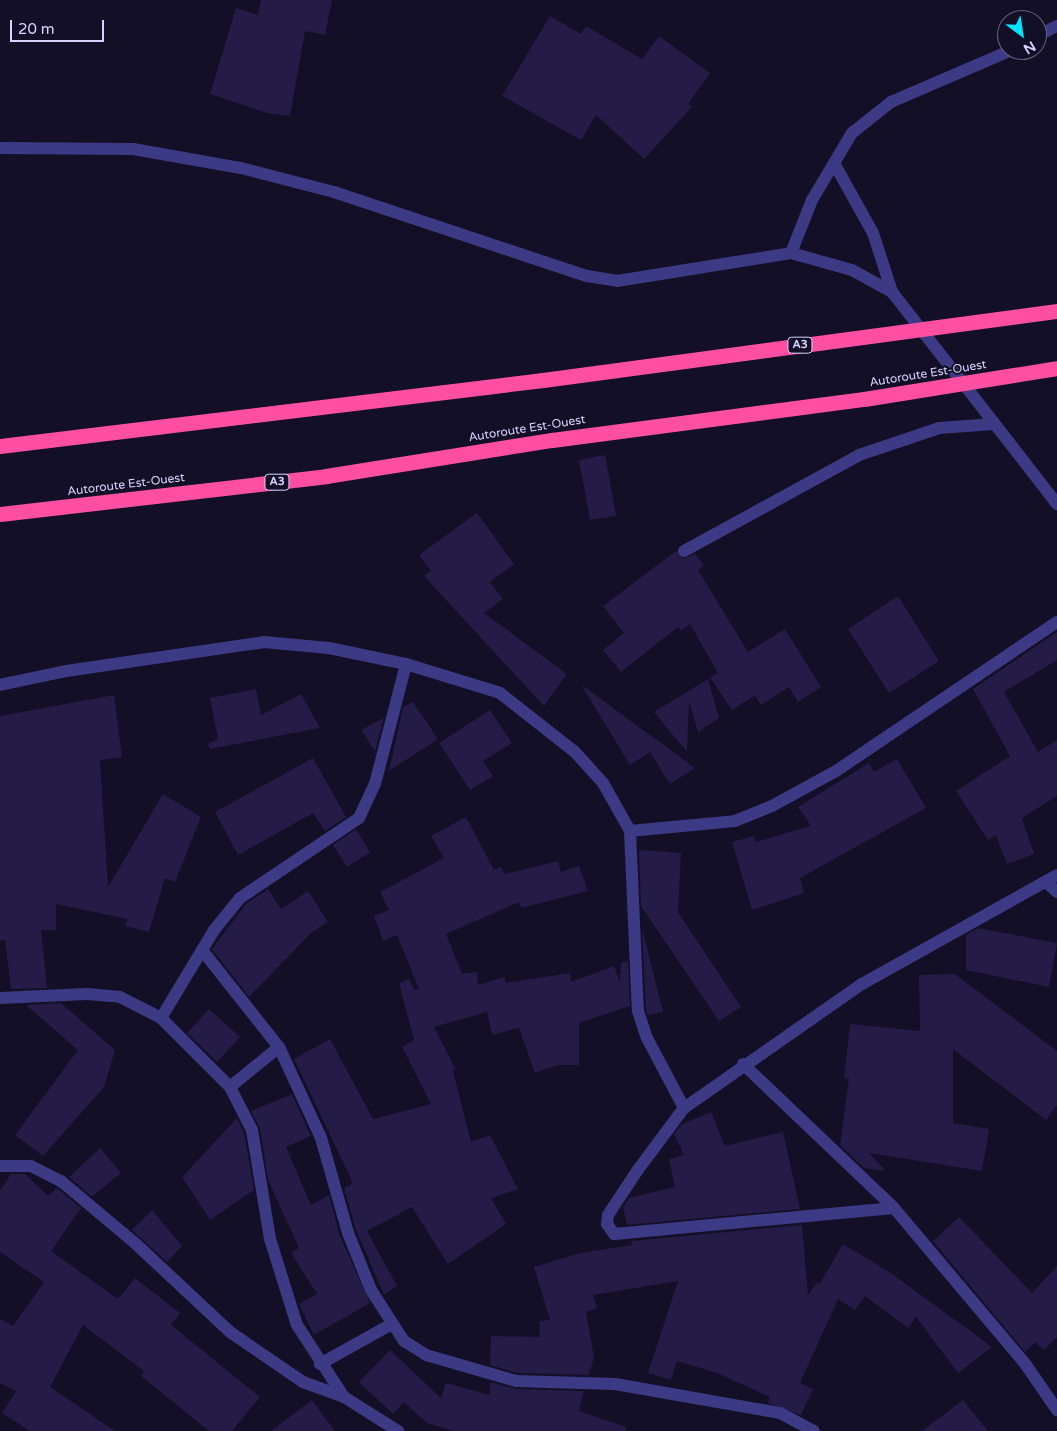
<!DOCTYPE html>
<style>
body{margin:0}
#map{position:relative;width:1057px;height:1431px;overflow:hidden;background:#130f26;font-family:"Varela Round",sans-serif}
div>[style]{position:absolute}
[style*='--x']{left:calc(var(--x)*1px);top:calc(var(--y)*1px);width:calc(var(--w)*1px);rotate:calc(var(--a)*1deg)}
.building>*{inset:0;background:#241b47}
.street>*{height:12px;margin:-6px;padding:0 6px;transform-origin:6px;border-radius:6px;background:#3d3a85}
.highway>*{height:15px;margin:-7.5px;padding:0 7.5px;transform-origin:7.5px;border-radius:7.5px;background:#ff4fa3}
.highway-bridge>*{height:15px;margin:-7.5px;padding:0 7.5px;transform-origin:7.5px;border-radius:7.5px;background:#ff4fa3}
span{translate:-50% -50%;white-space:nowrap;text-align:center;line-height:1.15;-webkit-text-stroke:4px #130f26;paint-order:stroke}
.shield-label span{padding:1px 4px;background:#130f26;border:1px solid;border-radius:4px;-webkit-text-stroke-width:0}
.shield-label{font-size:11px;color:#d9d4ff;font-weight:700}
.street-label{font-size:12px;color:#d9d4ff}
.north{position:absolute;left:997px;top:10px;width:50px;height:50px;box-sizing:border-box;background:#130f26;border:1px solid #625e7d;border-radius:50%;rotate:149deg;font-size:14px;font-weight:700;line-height:20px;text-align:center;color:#d9d4ff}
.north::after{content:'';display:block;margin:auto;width:18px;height:22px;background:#00e5ff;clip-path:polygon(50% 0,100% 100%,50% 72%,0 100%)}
.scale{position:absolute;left:10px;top:20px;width:94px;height:22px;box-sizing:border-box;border:2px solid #d9d4ff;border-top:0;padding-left:6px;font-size:15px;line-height:18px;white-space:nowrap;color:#d9d4ff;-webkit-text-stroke:4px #130f26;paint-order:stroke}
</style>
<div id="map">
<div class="building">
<i style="clip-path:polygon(261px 0,332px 0,325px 35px,305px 31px,290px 116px,267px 113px,210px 94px,236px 8px,258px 15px)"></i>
<i style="clip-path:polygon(550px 16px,581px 34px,586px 26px,642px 59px,659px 36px,710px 73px,688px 104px,692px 107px,644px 159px,596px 115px,581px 140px,502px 96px)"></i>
<i style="clip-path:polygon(605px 455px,616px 516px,590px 520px,579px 460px)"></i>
<i style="clip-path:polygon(477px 513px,514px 564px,490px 582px,503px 599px,484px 613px,567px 674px,544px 706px,424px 576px,431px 571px,419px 555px)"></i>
<i style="clip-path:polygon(676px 551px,683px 559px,695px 554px,704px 565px,698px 570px,748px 652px,785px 629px,821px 687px,798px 702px,789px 687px,761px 705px,755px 695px,732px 710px,710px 677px,718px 673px,690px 624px,681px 631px,678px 627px,621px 672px,603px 650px,624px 633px,603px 606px)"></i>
<i style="clip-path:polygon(898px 596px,939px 661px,889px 693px,848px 629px)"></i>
<i style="clip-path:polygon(1057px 632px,1057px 660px,1004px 692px,1038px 752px,1057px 740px,1057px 796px,1022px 818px,1034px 854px,1007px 864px,996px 835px,988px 840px,956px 791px,1010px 756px,973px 689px)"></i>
<i style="clip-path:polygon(708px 679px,719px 718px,698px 732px,689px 701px,687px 752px,654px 712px)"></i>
<i style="clip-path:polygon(582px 686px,583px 686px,695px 768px,670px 784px,650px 752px,630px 765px)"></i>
<i style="clip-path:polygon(256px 689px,261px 715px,301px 694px,320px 728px,210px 749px,208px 744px,218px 739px,210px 698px)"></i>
<i style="clip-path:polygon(114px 695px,122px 757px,100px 760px,108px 887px,163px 794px,201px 817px,175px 882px,165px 878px,149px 932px,125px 926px,127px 919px,56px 904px,56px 930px,41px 930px,47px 988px,11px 989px,5px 940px,0 941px,0 716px)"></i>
<i style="clip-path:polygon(413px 702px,438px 739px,389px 771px,403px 707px)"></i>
<i style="clip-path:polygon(490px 710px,512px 743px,483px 761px,493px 776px,470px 790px,439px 743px)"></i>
<i style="clip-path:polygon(384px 718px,375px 751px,361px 730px)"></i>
<i style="clip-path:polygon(313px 758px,346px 817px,325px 831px,313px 813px,238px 855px,215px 812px)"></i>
<i style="clip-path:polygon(897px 759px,926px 808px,800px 878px,804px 893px,752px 910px,732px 842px,754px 836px,756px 842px,811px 826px,798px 807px,869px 763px,874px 772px)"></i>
<i style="clip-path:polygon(466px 817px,494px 870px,501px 867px,505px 874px,558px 861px,561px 872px,579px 866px,588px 891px,521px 908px,519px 902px,446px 934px,462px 974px,477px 972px,478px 985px,504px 977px,506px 983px,570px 973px,571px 982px,614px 966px,620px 982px,621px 963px,628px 961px,630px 1006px,579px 1023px,579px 1065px,558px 1065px,535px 1073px,519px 1028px,492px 1035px,487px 1012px,434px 1027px,456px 1070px,453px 1071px,471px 1142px,490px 1135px,518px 1189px,491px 1198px,506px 1224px,448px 1264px,412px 1207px,367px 1231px,397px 1286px,384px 1295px,356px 1230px,344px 1188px,353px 1183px,294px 1059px,330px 1039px,373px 1119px,431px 1104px,402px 1047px,414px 1040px,399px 983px,409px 979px,415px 990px,419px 989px,397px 935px,383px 941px,374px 916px,389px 910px,380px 892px,444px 858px,431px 836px)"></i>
<i style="clip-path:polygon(356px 829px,370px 852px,347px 867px,333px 845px)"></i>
<i style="clip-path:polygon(639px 850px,681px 853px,678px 912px,741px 1007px,719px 1021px,641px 906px)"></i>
<i style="clip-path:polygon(268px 889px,281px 909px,308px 891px,328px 922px,312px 932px,249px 997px,212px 949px,246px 904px)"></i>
<i style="clip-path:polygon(642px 928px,663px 1012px,648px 1015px,646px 1010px)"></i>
<i style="clip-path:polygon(978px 928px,1057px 943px,1049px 987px,966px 970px,966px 935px)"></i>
<i style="clip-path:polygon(955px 974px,1057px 1051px,1057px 1105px,1046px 1120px,953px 1049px,953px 1123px,989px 1129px,982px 1171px,869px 1153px,886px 1171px,864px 1168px,840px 1145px,849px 1078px,844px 1078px,850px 1024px,920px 1031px,919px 975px)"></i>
<i style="clip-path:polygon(61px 1003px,115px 1050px,104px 1087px,43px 1156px,15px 1135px,78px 1050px,26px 1005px)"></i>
<i style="clip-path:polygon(209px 1009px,240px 1037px,217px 1062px,187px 1033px)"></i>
<i style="clip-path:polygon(292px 1094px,311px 1136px,286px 1147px,311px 1205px,329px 1195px,340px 1236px,370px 1303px,314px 1335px,299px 1304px,317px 1294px,291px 1253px,299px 1248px,268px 1180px,260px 1128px,251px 1111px)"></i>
<i style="clip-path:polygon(711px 1112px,725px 1146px,783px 1132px,800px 1209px,627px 1225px,623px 1207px,629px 1198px,675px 1187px,669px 1159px,684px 1155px,674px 1134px,682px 1124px)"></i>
<i style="clip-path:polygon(237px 1118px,244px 1133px,254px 1190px,210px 1220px,182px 1177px)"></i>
<i style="clip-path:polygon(100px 1148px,121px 1173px,92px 1197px,69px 1177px)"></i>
<i style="clip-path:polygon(11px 1174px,25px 1174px,48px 1196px,57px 1188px,81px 1208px,51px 1251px,118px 1299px,135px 1278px,180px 1313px,171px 1325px,260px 1397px,232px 1431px,209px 1431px,141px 1376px,144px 1371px,83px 1325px,50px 1387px,115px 1431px,30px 1431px,2px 1413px,16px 1391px,0 1383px,0 1319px,13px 1326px,44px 1282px,0 1252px,0 1190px)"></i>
<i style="clip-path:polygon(152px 1210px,182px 1246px,167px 1262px,132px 1230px)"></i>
<i style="clip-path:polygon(959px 1217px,1032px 1293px,1057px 1266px,1057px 1337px,1044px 1350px,1035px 1342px,1025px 1352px,933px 1241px)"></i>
<i style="clip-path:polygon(802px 1225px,808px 1295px,818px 1281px,819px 1285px,843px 1244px,888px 1271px,992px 1347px,958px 1373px,916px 1317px,908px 1328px,865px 1296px,855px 1310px,838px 1299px,800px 1383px,813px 1389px,801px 1415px,768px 1403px,770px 1397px,717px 1373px,677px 1361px,671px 1380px,648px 1373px,678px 1281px,593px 1295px,597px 1308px,586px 1312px,594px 1357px,589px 1375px,517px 1373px,490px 1365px,491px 1336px,540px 1337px,539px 1321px,550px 1320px,534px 1267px,580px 1253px,632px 1245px,631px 1241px)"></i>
<i style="clip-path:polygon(390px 1350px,441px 1398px,446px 1383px,490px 1395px,490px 1382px,516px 1389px,584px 1391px,579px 1411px,626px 1427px,626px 1431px,453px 1431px,427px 1423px,404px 1402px,393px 1414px,359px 1382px)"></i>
<i style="clip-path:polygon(312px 1400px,335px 1431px,271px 1431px)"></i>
<i style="clip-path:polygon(963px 1400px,988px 1431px,922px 1431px)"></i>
</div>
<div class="street">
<i style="--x:1037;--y:36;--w:22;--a:-27"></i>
<i style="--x:0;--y:148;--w:133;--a:0.4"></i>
<i style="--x:133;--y:149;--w:110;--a:10"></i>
<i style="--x:241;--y:168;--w:96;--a:14.5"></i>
<i style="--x:334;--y:192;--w:267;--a:18.4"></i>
<i style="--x:587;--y:276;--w:30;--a:9"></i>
<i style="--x:617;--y:281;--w:176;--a:-9.1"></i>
<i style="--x:791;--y:253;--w:57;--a:-68.4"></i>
<i style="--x:812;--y:200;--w:78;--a:-59.2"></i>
<i style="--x:852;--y:133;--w:50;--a:-38.5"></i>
<i style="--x:891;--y:102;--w:132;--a:-23.3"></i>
<i style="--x:834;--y:163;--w:80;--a:60.9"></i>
<i style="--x:873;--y:233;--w:62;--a:72.1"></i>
<i style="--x:791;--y:253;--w:63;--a:15.6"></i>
<i style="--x:852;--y:270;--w:46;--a:28.8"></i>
<i style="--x:892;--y:292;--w:269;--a:52.1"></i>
<i style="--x:684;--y:551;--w:200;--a:-28.7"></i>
<i style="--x:859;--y:455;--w:84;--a:-18.6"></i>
<i style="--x:939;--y:428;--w:55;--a:-4.2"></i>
<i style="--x:0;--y:685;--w:67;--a:-12"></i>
<i style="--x:66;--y:671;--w:200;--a:-8.3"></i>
<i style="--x:264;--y:642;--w:65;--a:5.3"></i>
<i style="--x:329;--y:648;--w:79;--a:11.7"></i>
<i style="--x:406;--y:664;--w:98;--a:17.1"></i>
<i style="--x:500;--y:693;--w:95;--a:38.2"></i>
<i style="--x:575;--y:752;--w:42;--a:47.9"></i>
<i style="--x:603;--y:783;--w:55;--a:60.6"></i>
<i style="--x:630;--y:831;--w:180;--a:87.5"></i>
<i style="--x:638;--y:1011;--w:28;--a:72"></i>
<i style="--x:647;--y:1038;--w:79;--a:62.1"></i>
<i style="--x:630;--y:831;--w:105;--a:-5.4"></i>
<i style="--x:735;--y:821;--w:40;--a:-22"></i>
<i style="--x:772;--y:806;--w:73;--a:-28.7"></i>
<i style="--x:836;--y:771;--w:267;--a:-34"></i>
<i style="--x:1046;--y:882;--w:15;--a:42"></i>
<i style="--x:202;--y:950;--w:124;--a:51.6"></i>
<i style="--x:279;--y:1047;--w:100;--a:65.2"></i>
<i style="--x:321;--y:1138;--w:99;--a:74.1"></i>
<i style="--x:348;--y:1233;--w:61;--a:68"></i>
<i style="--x:371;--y:1290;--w:61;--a:57.1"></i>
<i style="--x:404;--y:1341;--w:26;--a:32"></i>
<i style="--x:426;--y:1355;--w:94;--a:16.1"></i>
<i style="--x:516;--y:1381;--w:99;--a:1.7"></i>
<i style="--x:615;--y:1384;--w:168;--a:10"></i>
<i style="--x:780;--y:1413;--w:38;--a:28"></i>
<i style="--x:0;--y:998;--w:87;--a:-2.6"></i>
<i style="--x:87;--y:994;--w:33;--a:5"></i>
<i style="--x:120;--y:997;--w:46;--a:27.1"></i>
<i style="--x:161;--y:1018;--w:98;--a:45"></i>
<i style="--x:230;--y:1087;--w:48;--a:62.9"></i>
<i style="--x:252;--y:1130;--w:110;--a:80.6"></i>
<i style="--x:270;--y:1239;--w:90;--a:72.6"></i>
<i style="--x:297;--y:1325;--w:86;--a:56.9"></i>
<i style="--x:344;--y:1397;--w:64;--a:32.2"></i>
<i style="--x:161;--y:1018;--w:103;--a:-58.9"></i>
<i style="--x:214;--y:930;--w:41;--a:-50.9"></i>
<i style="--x:240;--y:898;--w:143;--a:-33.9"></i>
<i style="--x:359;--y:818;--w:38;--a:-65"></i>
<i style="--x:375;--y:784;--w:124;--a:-75.5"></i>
<i style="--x:743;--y:1064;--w:209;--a:43.6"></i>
<i style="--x:894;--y:1208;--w:205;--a:49.9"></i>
<i style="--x:1026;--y:1365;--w:55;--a:55.4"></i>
<i style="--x:230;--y:1087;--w:63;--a:-39.2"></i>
<i style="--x:0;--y:1166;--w:31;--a:0"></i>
<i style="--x:31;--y:1166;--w:34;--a:27"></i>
<i style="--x:61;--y:1181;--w:98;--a:40"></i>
<i style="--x:136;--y:1244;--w:129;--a:43.1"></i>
<i style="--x:230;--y:1332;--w:88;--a:34.4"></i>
<i style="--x:303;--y:1382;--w:44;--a:20.1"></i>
<i style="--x:894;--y:1208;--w:281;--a:174.7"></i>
<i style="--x:614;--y:1234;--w:12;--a:-125"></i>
<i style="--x:607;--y:1224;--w:9;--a:-84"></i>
<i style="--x:608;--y:1215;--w:53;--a:-56.6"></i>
<i style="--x:637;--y:1171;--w:79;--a:-53.3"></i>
<i style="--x:684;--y:1108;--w:217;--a:-34.9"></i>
<i style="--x:862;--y:984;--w:223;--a:-29.2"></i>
<i style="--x:320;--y:1364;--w:80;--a:-29.1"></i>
</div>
<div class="highway">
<i style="--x:0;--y:446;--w:547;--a:-6.93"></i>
<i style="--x:0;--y:514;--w:328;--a:-6.6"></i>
<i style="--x:326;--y:476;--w:229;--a:-9.1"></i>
</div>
<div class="highway-bridge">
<i style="--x:543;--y:380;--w:519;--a:-7.65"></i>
<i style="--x:552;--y:440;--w:315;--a:-7.5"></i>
<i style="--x:864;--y:399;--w:195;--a:-9.1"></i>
</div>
<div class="shield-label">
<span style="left:800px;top:345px">A3</span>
<span style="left:277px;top:482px">A3</span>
</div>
<div class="street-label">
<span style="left:928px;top:374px;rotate:-9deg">Autoroute Est-Ouest</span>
<span style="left:527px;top:429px;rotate:-9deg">Autoroute Est-Ouest</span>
<span style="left:126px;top:485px;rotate:-7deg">Autoroute Est-Ouest</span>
</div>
<div class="north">N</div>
<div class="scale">20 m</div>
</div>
